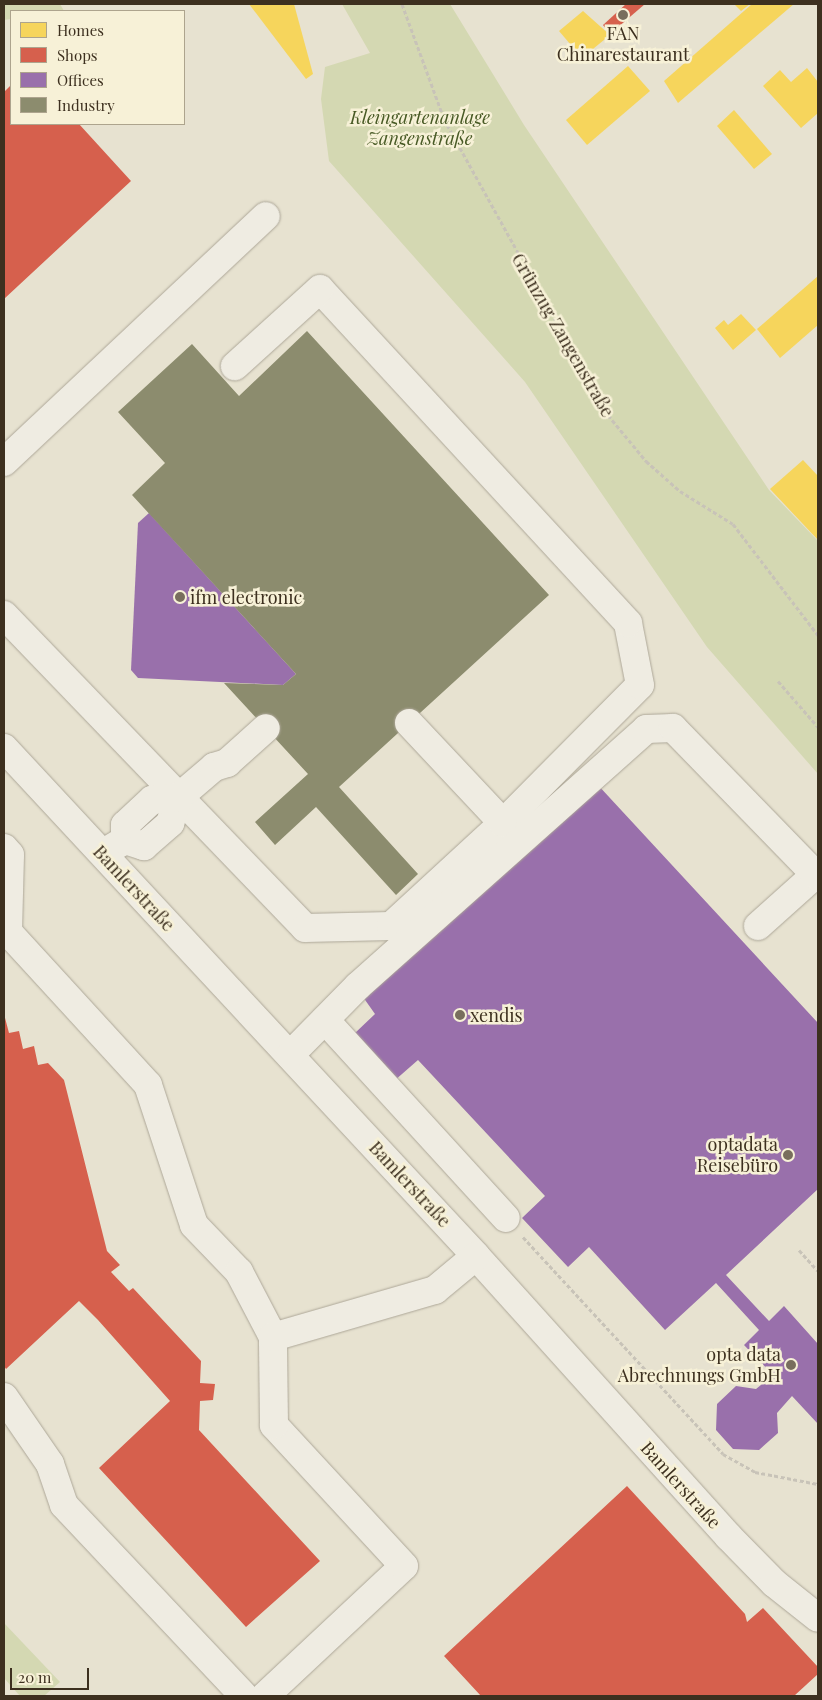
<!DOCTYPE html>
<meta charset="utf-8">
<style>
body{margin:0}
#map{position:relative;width:822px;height:1700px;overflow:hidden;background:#e7e2d0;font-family:"Playfair Display",serif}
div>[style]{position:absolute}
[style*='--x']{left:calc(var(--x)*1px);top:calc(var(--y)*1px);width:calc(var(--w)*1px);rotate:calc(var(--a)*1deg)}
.green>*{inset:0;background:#d4d8b2}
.homes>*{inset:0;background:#f6d55c}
.shops>*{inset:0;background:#d6604d}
.offices>*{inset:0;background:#9970ab}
.industry>*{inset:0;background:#8c8c6e}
.path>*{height:3px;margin-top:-1.5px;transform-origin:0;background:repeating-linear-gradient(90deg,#c8c3b8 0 4px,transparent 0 6.5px)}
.roads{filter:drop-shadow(0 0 1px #ada798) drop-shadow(0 0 1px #ada798)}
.minor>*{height:28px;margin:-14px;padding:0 14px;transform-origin:14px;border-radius:14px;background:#efece2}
.dots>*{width:14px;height:14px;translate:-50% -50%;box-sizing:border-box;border:2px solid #f7f1d7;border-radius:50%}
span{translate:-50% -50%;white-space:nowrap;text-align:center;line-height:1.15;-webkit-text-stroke:5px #f7f1d7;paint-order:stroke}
.poi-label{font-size:18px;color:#3d301f}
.left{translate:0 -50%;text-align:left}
.right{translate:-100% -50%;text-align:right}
.park-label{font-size:18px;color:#485a25;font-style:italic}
.street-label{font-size:18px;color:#3d301f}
.frame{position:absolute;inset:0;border:5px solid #3d301f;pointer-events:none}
.legend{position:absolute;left:10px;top:10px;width:175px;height:115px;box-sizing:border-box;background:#f7f1d7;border:1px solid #ada48d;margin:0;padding:6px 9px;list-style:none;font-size:15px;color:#3d301f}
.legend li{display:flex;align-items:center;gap:10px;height:25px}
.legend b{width:25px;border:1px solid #ada48d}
.scale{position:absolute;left:10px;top:1668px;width:79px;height:22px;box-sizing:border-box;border:2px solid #3d301f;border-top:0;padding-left:6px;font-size:15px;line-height:18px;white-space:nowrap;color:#3d301f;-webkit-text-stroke:4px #f7f1d7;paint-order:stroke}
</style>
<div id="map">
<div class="green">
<i style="clip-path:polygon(4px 4px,60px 4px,64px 11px,11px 11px,11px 19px,4px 20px)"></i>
<i style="clip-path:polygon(342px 4px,450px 4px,524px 125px,769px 490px,818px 541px,818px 774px,707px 647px,525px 382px,329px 161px,321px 99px,325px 67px,370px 53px)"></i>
<i style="clip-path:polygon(4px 1623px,60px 1682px,44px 1696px,20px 1696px,4px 1678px)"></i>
</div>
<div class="homes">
<i style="clip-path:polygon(249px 4px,294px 4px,313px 74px,306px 79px)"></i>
<i style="clip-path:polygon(734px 4px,750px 4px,741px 11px)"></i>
<i style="clip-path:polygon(752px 4px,794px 4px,678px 103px,664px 81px)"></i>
<i style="clip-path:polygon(583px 11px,610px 35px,582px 58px,559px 31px)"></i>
<i style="clip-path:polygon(628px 66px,650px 91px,587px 145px,566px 120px)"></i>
<i style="clip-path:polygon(807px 68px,818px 82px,818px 113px,801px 128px,763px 86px,780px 70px,791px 82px)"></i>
<i style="clip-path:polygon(734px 110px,772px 154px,754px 169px,717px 126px)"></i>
<i style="clip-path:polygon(818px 276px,818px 325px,780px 358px,757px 329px)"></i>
<i style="clip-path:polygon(741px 314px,756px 330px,733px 350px,715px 328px,724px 320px,728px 325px)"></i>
<i style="clip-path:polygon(803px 460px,818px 476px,818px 540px,770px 489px)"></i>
</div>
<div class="shops">
<i style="clip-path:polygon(626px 4px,645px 4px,610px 34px,603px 25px)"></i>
<i style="clip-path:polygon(11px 85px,11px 124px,79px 124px,131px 181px,4px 299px,4px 92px)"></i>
<i style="clip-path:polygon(4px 1014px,9px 1033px,19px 1031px,23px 1049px,34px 1046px,38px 1065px,48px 1063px,64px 1080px,107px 1251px,120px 1265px,111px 1272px,129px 1291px,133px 1288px,201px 1361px,200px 1383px,215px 1384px,213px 1400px,200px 1401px,199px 1430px,320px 1561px,246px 1627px,99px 1468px,170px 1401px,98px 1320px,79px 1301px,6px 1369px,4px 1366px)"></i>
<i style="clip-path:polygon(627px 1486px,745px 1614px,747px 1622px,763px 1608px,818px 1667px,818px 1674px,794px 1696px,481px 1696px,444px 1656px)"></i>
</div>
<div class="offices">
<i style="clip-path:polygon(149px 513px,296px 674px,283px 685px,138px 678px,131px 670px,138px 523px)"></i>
<i style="clip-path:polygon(597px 784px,818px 1023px,818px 1189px,726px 1275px,769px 1321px,784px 1306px,818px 1344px,818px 1424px,792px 1396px,777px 1413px,778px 1433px,759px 1450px,733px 1449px,716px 1430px,717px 1404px,736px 1386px,756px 1389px,773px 1375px,744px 1345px,759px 1330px,716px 1283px,665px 1330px,589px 1247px,568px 1267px,522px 1218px,545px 1196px,418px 1060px,394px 1081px,354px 1034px,375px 1014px,363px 997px)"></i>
</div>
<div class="industry">
<i style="clip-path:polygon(307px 331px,549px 595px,339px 787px,418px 874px,396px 895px,316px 807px,275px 845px,255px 822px,308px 774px,224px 683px,283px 685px,296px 674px,132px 495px,165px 463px,118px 412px,192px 344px,239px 396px)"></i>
</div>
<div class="path">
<i style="--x:402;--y:4;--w:122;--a:69.9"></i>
<i style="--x:444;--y:119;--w:338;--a:61"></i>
<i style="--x:608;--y:415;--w:60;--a:50.4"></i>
<i style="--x:646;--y:461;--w:45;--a:41.4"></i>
<i style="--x:680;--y:491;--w:62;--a:31.9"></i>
<i style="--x:733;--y:524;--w:140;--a:52.6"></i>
<i style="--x:778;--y:681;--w:61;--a:49"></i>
<i style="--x:523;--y:1237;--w:295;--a:47.3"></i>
<i style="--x:723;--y:1454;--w:37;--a:29"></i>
<i style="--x:755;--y:1472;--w:64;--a:10.8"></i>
<i style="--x:799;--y:1250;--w:28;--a:48"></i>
</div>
<div class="roads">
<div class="minor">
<i style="--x:4;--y:462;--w:359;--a:-43.2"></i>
<i style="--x:4;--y:615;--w:434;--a:46.1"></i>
<i style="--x:305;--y:928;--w:86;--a:-1.3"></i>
<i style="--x:391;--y:926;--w:152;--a:-42.6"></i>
<i style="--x:503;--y:823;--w:194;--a:-45.2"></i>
<i style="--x:640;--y:685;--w:63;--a:-101"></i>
<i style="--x:628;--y:623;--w:454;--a:-132.7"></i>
<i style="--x:320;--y:289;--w:115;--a:137.8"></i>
<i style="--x:409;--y:723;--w:137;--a:46.8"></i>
<i style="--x:4;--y:748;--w:693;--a:47.1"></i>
<i style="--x:476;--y:1256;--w:377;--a:48"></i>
<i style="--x:728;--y:1536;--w:66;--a:45.6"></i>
<i style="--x:774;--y:1583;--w:56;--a:38.5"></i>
<i style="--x:125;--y:840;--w:20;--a:18"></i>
<i style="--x:144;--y:846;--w:35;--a:-41"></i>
<i style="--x:170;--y:823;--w:28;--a:-71"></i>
<i style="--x:179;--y:797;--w:46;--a:-40.6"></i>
<i style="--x:214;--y:767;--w:14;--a:-17"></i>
<i style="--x:227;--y:763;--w:52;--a:-41.9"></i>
<i style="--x:4;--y:848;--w:9;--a:49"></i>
<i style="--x:10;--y:855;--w:77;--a:91.5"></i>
<i style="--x:8;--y:932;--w:207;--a:47.5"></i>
<i style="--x:148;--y:1085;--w:147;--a:71.8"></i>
<i style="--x:194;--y:1225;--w:65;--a:46.2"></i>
<i style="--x:239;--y:1272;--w:73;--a:62.4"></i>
<i style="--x:110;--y:849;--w:17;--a:-31"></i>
<i style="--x:125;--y:840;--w:15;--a:-90"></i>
<i style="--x:125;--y:825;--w:37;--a:-43"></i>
<i style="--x:152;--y:800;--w:27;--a:-6"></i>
<i style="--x:758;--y:926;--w:78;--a:-41.9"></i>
<i style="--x:325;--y:1020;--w:268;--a:47.6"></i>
<i style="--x:290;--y:1055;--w:97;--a:-45.4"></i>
<i style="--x:358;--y:986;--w:386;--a:-41.7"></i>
<i style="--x:646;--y:729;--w:27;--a:-2"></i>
<i style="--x:673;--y:728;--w:208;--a:45.8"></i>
<i style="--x:4;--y:1397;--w:81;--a:55.5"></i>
<i style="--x:50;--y:1464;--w:43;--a:71.1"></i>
<i style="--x:64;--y:1505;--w:262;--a:46.7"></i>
<i style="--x:265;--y:1696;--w:190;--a:-43.1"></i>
<i style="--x:404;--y:1566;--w:192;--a:-132.7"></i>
<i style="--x:274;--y:1425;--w:88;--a:-90.7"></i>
<i style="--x:273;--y:1337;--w:169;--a:-16.2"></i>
<i style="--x:435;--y:1290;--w:53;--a:-39.7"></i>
</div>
</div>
<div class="dots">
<i style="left:623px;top:15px;background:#786e5d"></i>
<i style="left:180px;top:597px;background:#786e5d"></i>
<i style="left:460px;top:1015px;background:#786e5d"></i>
<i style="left:788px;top:1155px;background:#786e5d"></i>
<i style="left:791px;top:1365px;background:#786e5d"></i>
</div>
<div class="poi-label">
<span style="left:623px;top:44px">FAN<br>Chinarestaurant</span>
<span class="left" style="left:190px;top:597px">ifm electronic</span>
<span class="left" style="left:470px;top:1015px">xendis</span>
<span class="right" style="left:778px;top:1155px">optadata<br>Reisebüro</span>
<span class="right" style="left:781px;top:1365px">opta data<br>Abrechnungs GmbH</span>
</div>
<div class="park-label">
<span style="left:420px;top:128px">Kleingartenanlage<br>Zangenstraße</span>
</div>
<div class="street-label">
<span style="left:563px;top:335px;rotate:60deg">Grünzug Zangenstraße</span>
<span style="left:134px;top:888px;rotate:47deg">Bamlerstraße</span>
<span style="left:410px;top:1184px;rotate:47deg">Bamlerstraße</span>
<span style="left:681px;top:1485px;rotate:48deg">Bamlerstraße</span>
</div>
<div class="frame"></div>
<ul class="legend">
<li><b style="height:14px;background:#f6d55c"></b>Homes</li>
<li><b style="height:14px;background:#d6604d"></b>Shops</li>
<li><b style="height:14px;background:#9970ab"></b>Offices</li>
<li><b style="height:14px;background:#8c8c6e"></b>Industry</li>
</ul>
<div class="scale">20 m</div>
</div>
